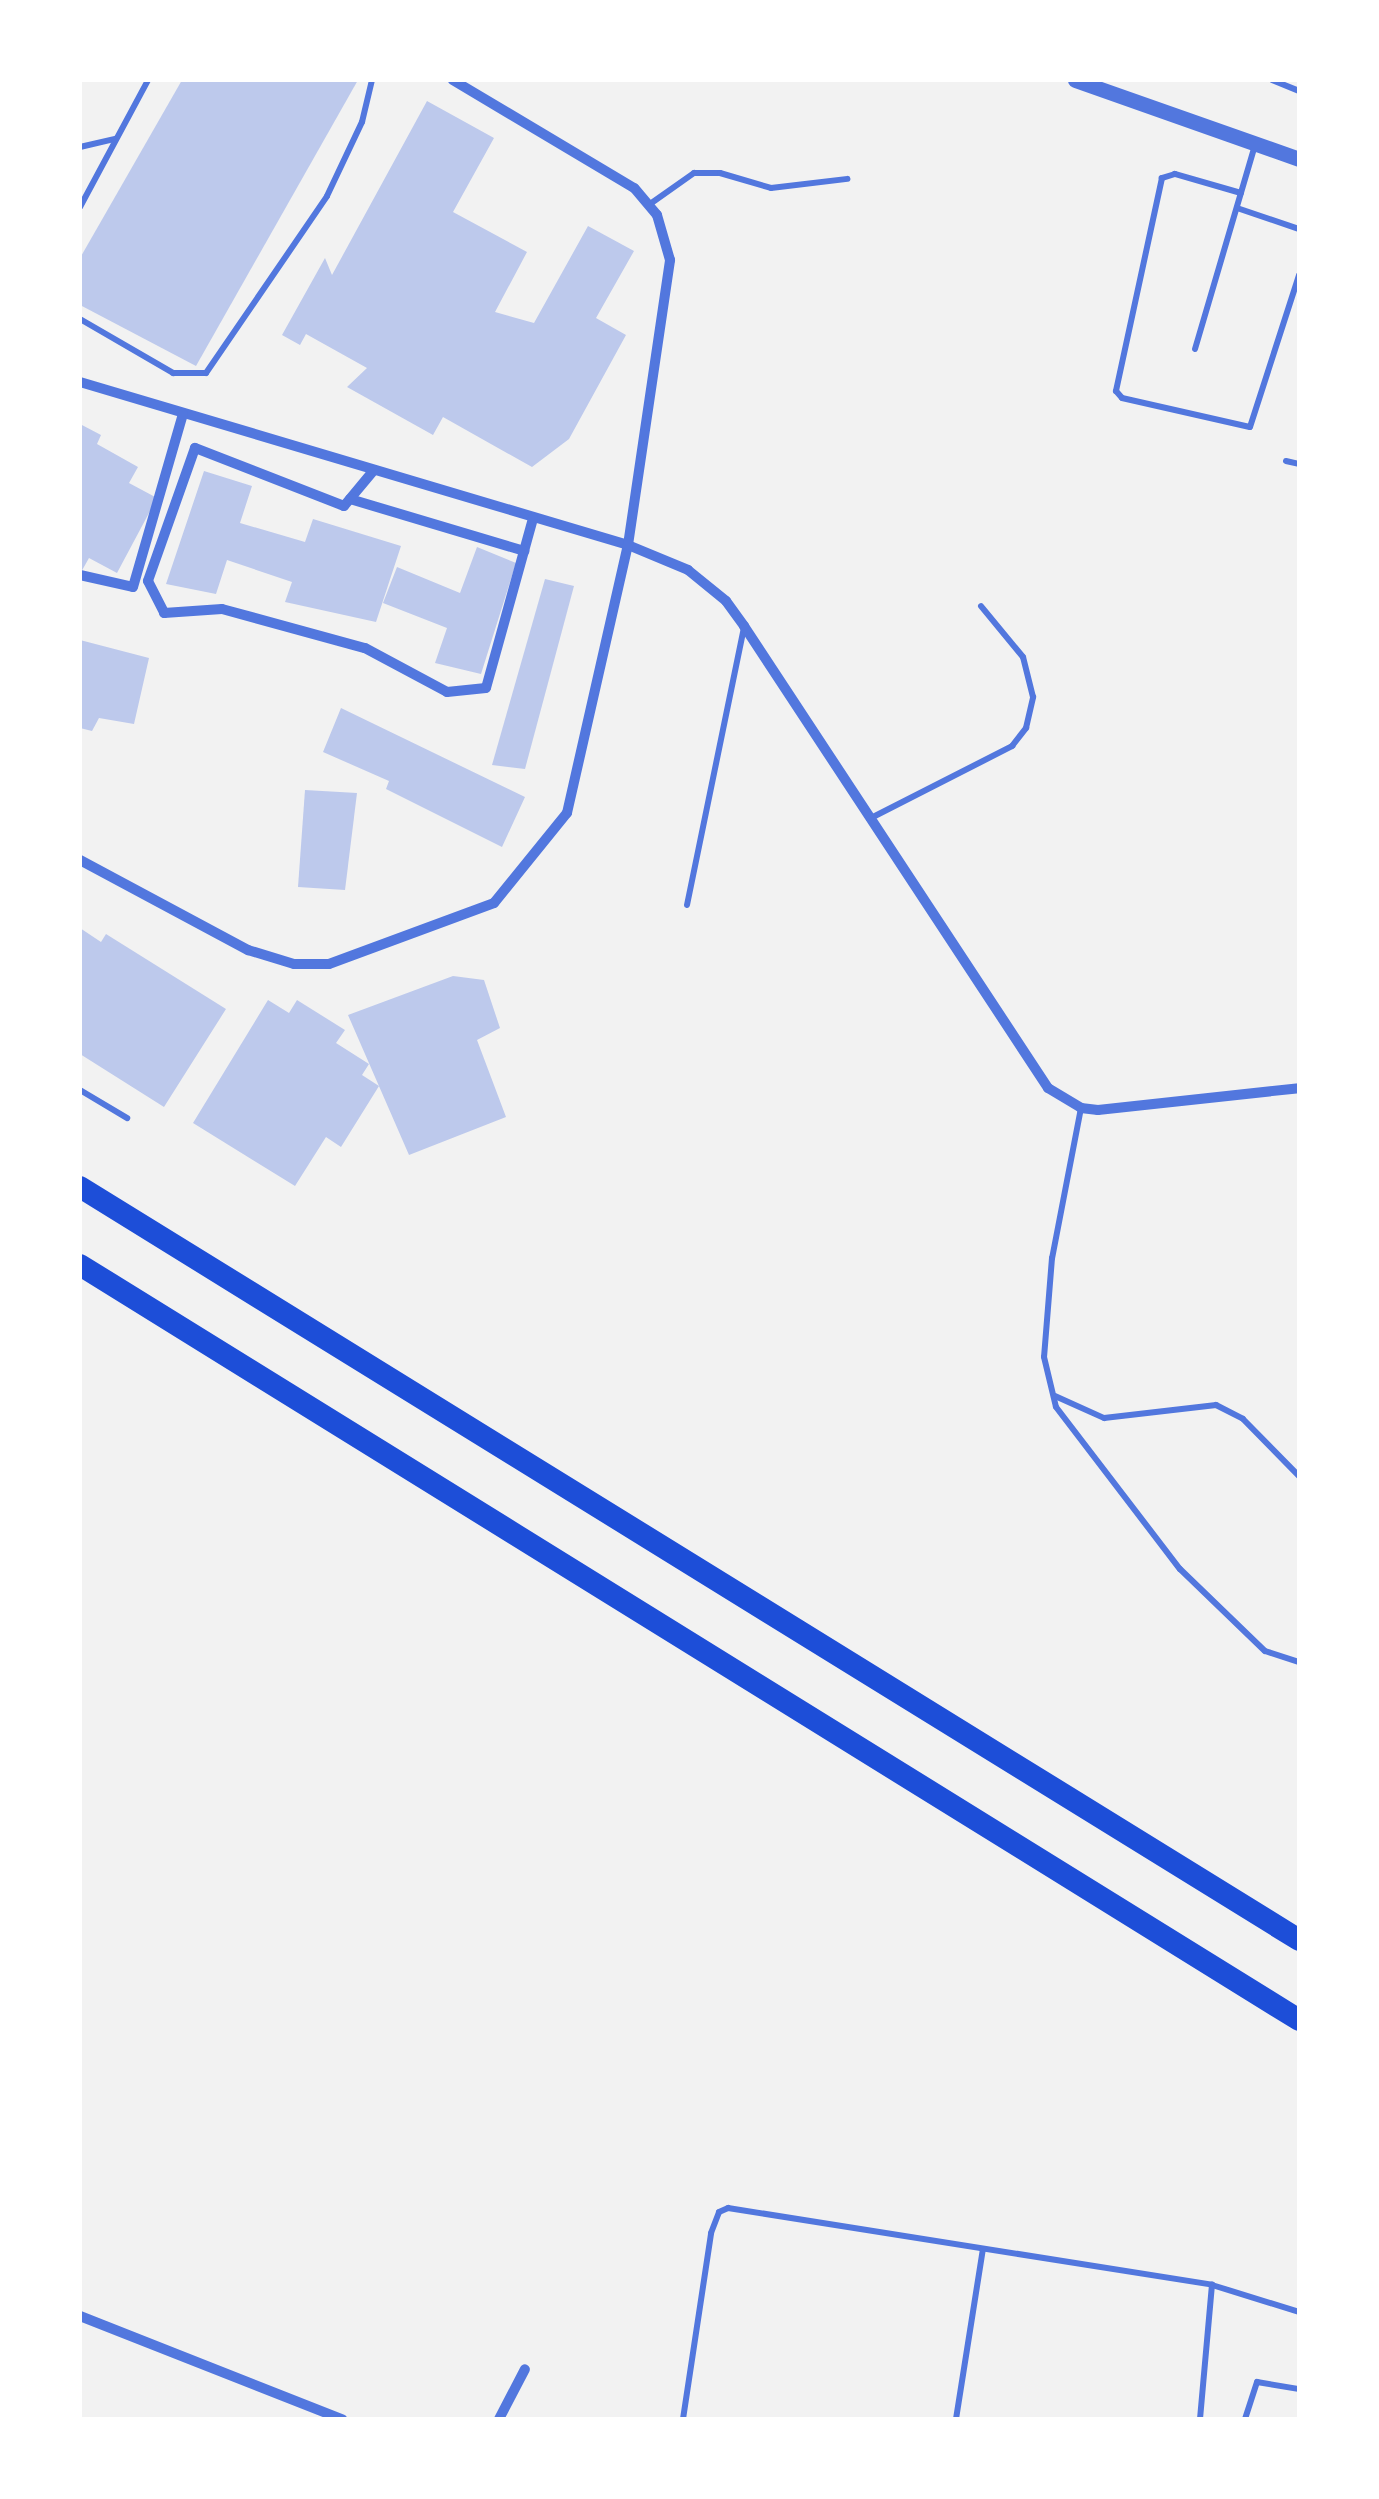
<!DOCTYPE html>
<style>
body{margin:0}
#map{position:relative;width:1379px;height:2499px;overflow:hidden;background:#f2f2f2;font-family:"Fira Sans",sans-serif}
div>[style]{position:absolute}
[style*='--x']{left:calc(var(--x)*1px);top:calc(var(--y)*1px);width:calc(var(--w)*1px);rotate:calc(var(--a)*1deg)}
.building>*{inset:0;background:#bdc9ec}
.service>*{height:6px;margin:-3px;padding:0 3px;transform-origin:3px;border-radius:3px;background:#5277de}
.minor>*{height:10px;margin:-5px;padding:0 5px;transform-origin:5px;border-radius:5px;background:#5277de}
.tertiary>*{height:15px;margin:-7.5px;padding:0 7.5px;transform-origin:7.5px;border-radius:7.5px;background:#5277de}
.motorway>*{height:22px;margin:-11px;padding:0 11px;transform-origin:11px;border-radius:11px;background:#1d4ed8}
span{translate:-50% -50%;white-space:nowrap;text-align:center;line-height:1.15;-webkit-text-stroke:8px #fff;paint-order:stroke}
.frame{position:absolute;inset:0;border:82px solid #fff;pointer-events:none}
</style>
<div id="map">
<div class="building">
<i style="clip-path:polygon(182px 80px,358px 80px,196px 366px,80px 305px,80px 258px)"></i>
<i style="clip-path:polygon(427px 101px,494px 138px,453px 212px,527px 252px,495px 312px,534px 323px,588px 226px,634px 251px,596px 318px,626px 335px,569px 439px,532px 467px,443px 417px,433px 435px,347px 387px,367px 368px,306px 334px,300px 345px,282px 335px,325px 258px,332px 275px)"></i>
<i style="clip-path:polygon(80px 424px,101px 435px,97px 444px,138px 467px,129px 483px,157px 498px,117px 573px,89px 558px,80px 574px)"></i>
<i style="clip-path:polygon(204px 471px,252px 486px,240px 523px,305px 542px,313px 519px,401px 546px,376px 622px,285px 602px,292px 582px,227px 560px,216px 594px,166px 584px)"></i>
<i style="clip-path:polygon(477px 547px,516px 563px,481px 674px,435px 663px,447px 628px,383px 603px,397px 567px,460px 593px)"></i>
<i style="clip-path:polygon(545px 579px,574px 586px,525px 769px,492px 765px)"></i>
<i style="clip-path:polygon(80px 640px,149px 658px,134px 724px,99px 718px,92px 731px,80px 728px)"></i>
<i style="clip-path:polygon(341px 708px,525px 797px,502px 847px,386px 789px,389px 781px,323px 752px)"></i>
<i style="clip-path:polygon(305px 790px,357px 793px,345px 890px,298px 887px)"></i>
<i style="clip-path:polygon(80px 928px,101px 942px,106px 934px,226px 1009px,164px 1107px,80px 1054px)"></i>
<i style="clip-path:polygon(453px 976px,484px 980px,500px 1028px,477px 1040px,506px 1117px,409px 1155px,348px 1015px)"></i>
<i style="clip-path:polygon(268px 1000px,289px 1013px,297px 1000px,345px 1030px,336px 1043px,369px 1064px,362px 1075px,379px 1086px,341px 1147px,326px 1137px,295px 1186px,193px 1123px)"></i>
</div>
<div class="service">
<i style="--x:1272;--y:80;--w:29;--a:22"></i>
<i style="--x:80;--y:147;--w:37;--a:-13"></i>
<i style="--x:1241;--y:193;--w:69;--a:-163.9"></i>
<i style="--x:1175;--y:174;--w:14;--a:163"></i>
<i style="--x:1162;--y:178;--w:218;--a:102.2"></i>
<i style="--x:1116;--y:391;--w:9;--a:49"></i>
<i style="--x:1122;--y:398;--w:131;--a:12.8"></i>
<i style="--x:1250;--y:427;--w:160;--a:-72.1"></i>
<i style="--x:650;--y:204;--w:54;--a:-35.2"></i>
<i style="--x:694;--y:173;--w:26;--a:0"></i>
<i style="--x:720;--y:173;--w:53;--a:16.4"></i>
<i style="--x:771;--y:188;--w:77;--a:-6.8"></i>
<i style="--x:80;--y:207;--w:144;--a:-61.8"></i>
<i style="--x:1237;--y:208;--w:65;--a:18.7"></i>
<i style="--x:80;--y:319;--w:108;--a:30.1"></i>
<i style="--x:173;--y:373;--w:33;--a:0"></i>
<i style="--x:206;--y:373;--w:214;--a:-55.6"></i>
<i style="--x:327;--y:196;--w:82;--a:-64.7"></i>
<i style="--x:362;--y:122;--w:43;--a:-76.6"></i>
<i style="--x:1195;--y:349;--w:213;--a:-73.6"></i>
<i style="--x:1286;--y:461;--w:13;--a:13"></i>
<i style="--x:869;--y:819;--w:161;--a:-27"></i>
<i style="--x:1012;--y:746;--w:23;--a:-52"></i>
<i style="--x:1026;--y:728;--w:32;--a:-77"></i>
<i style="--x:1033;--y:697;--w:41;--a:-104"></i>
<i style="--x:1023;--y:657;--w:66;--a:-129.5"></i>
<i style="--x:687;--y:905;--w:283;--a:-78.4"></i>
<i style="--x:80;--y:1090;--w:55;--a:30.8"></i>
<i style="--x:1081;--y:1108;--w:153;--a:100.9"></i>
<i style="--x:1052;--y:1258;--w:99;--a:94.6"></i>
<i style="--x:1044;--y:1357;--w:51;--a:76.5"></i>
<i style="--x:1056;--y:1407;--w:204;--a:52.6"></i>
<i style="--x:1180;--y:1569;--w:118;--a:44"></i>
<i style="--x:1265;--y:1651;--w:36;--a:18"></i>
<i style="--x:1055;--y:1396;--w:54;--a:24.2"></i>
<i style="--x:1104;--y:1418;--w:113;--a:-6.6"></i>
<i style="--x:1216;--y:1405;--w:30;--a:27"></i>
<i style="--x:1243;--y:1419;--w:80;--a:45.5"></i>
<i style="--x:683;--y:2419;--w:188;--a:-81.4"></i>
<i style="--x:711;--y:2233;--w:22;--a:-69"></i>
<i style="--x:719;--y:2212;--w:10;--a:-24"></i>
<i style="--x:728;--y:2208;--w:490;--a:9"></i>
<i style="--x:1212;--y:2285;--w:91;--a:17.2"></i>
<i style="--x:956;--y:2419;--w:172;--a:-81"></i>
<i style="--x:1200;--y:2419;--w:135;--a:-84.9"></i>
<i style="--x:1245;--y:2419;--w:39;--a:-72"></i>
<i style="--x:1257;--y:2382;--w:43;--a:9.5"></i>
</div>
<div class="minor">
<i style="--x:80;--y:382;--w:572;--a:16.56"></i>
<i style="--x:628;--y:545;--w:65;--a:22.6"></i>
<i style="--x:688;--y:570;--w:49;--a:39.2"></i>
<i style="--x:726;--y:601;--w:31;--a:54"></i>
<i style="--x:744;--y:626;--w:553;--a:56.65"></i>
<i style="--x:1048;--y:1088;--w:39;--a:31"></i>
<i style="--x:1081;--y:1108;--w:17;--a:7"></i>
<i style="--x:1098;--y:1110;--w:202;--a:-6.2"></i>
<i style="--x:374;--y:470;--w:47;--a:129.8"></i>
<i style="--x:344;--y:506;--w:160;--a:-158.7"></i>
<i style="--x:195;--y:448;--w:141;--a:109.5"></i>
<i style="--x:148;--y:581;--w:36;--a:63"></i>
<i style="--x:164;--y:613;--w:58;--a:-3.9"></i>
<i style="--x:222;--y:609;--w:148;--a:15.3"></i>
<i style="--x:365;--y:648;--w:93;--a:28.2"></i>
<i style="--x:447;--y:692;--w:39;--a:-6"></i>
<i style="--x:486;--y:688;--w:176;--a:-74.5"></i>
<i style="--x:350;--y:499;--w:182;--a:16.6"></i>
<i style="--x:80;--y:575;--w:54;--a:12.8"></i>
<i style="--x:133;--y:587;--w:180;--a:-73.9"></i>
<i style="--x:80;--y:860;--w:191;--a:28.2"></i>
<i style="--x:248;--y:950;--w:48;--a:16.9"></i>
<i style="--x:294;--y:964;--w:35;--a:0"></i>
<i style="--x:329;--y:964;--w:176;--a:-20.3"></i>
<i style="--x:494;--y:903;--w:116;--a:-51"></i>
<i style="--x:567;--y:813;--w:275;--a:-77.2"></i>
<i style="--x:628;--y:545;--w:288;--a:-81.6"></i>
<i style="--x:670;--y:260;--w:47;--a:-106.1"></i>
<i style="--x:657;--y:215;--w:35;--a:-130"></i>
<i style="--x:634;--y:188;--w:211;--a:-149.2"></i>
<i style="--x:80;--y:2316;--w:282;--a:21.5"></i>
<i style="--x:499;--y:2419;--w:56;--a:-62.5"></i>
</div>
<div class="tertiary">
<i style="--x:1075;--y:80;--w:238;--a:19.4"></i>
</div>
<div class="motorway">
<i style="--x:80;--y:1187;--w:1433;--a:31.7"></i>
<i style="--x:80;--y:1265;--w:1434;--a:31.77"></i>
</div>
<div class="frame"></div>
</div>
